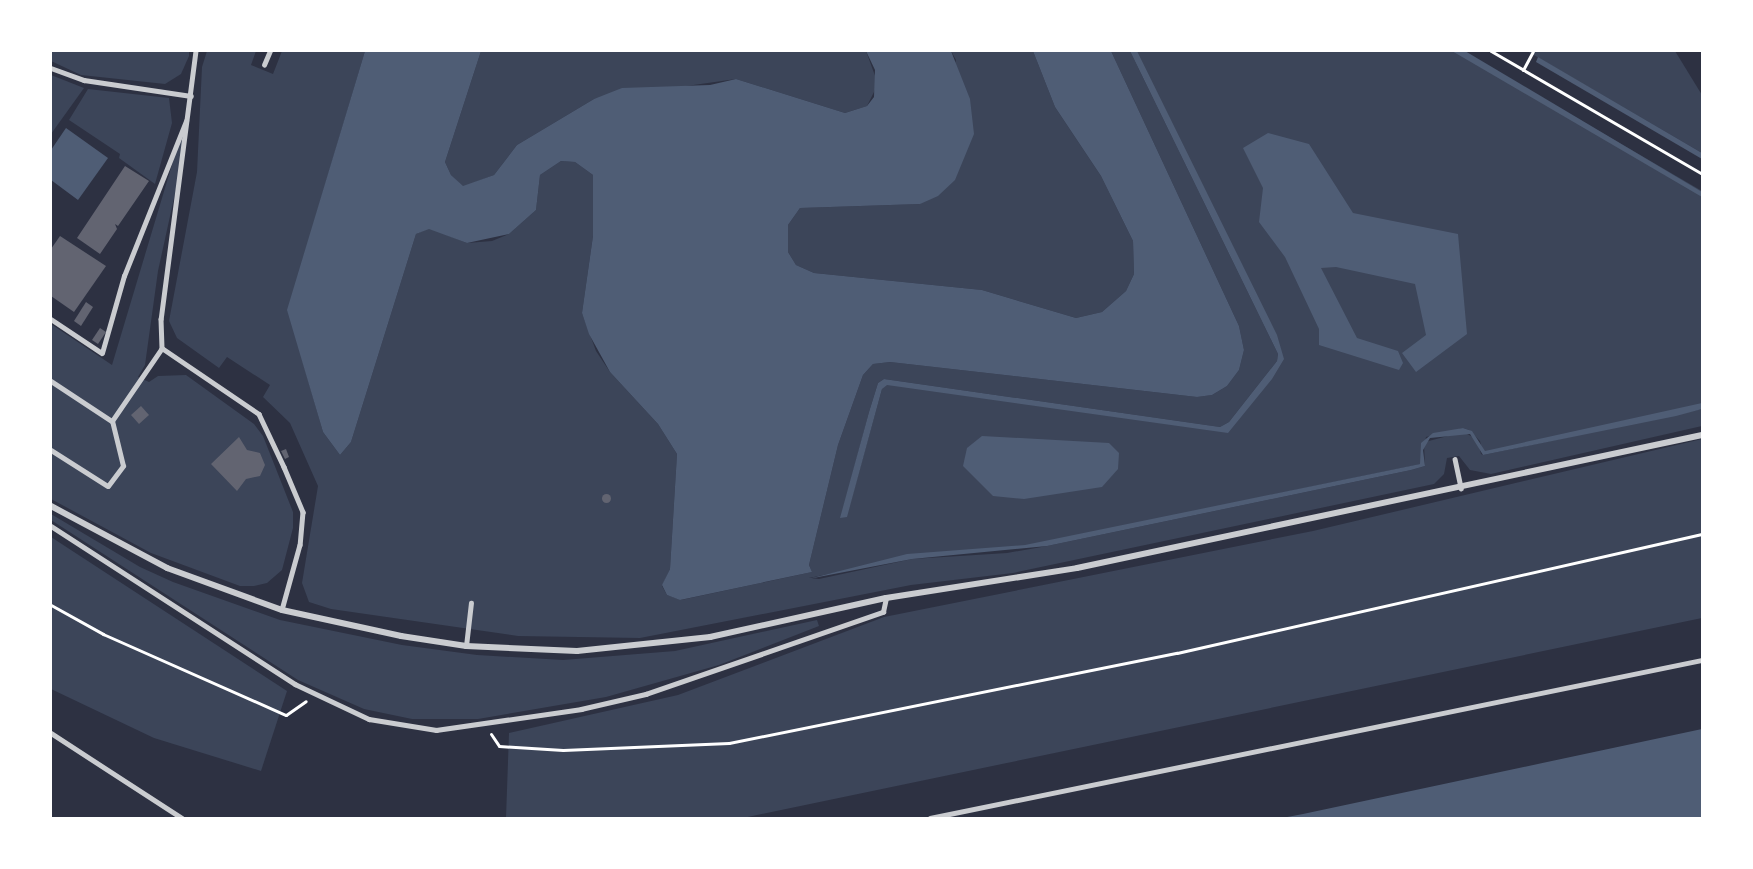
<!DOCTYPE html>
<style>
body{margin:0}
#map{position:relative;width:1753px;height:869px;overflow:hidden;background:#2d3142;font-family:"Archivo Narrow",sans-serif}
div>[style]{position:absolute}
[style*='--x']{left:calc(var(--x)*1px);top:calc(var(--y)*1px);width:calc(var(--w)*1px);rotate:calc(var(--a)*1deg)}
.green>*{inset:0;background:#3c4559}
.water>*{inset:0;background:#4f5d75}
.building>*{inset:0;background:#626471}
.round{border-radius:50%}
.path>*{height:3px;margin:-1.5px;padding:0 1.5px;transform-origin:1.5px;border-radius:1.5px;background:#fff}
.service>*{height:4.5px;margin:-2.25px;padding:0 2.25px;transform-origin:2.25px;border-radius:2.25px;background:#caccd0}
.minor>*{height:6px;margin:-3px;padding:0 3px;transform-origin:3px;border-radius:3px;background:#caccd0}
span{translate:-50% -50%;white-space:nowrap;text-align:center;line-height:1.15;-webkit-text-stroke:4.5px #fff;paint-order:stroke}
.frame{position:absolute;inset:0;border:52px solid #fff;pointer-events:none}
</style>
<div id="map">
<div class="green">
<i style="clip-path:polygon(51px 51px,189px 51px,189px 56px,181px 74px,165px 84px,81px 75px,51px 61px)"></i>
<i style="clip-path:polygon(evenodd,207px 51px,256px 51px,251px 65px,273px 74px,282px 51px,365px 51px,288px 310px,323px 432px,340px 455px,351px 442px,416px 234px,429px 228px,467px 243px,492px 241px,509px 234px,536px 210px,540px 175px,561px 161px,575px 162px,593px 175px,593px 236px,582px 313px,596px 351px,610px 372px,658px 424px,677px 454px,670px 569px,662px 586px,667px 595px,681px 600px,812px 572px,809px 565px,838px 445px,863px 375px,873px 364px,890px 362px,1197px 397px,1212px 395px,1227px 386px,1239px 370px,1244px 350px,1239px 326px,1111px 51px,1130px 51px,1278px 354px,1277px 361px,1229px 422px,1220px 427px,884px 379px,878px 383px,869px 412px,841px 518px,850px 504px,884px 382px,1227px 430px,1283px 358px,1135px 51px,1462px 51px,1702px 191px,1702px 408px,1483px 453px,1480px 441px,1469px 430px,1463px 428px,1426px 437px,1425px 442px,1463px 432px,1477px 439px,1481px 454px,1483px 455px,1702px 409px,1702px 426px,1491px 474px,1470px 470px,1459px 456px,1447px 458px,1444px 474px,1434px 484px,1013px 573px,911px 585px,640px 638px,518px 636px,331px 609px,309px 602px,302px 583px,318px 486px,290px 423px,263px 397px,270px 385px,227px 357px,219px 368px,177px 338px,169px 321px,197px 172px,202px 67px,207px 51px,1424px 445px,1425px 466px,1411px 470px,1047px 546px,1007px 553px,912px 559px,819px 579px,809px 578px,915px 556px,1031px 545px,1421px 464px,1424px 445px)"></i>
<i style="clip-path:polygon(481px 51px,866px 51px,878px 84px,867px 106px,845px 113px,736px 79px,594px 99px,517px 145px,494px 175px,463px 187px,451px 175px,445px 162px)"></i>
<i style="clip-path:polygon(951px 51px,1033px 51px,1055px 107px,1101px 176px,1133px 241px,1134px 274px,1126px 291px,1102px 312px,1076px 318px,982px 290px,814px 273px,796px 265px,788px 252px,788px 225px,800px 208px,920px 204px,956px 60px)"></i>
<i style="clip-path:polygon(1527px 51px,1675px 51px,1702px 95px,1702px 153px)"></i>
<i style="clip-path:polygon(51px 75px,84px 88px,51px 134px)"></i>
<i style="clip-path:polygon(88px 89px,169px 98px,172px 123px,155px 184px,119px 158px,120px 154px,69px 120px)"></i>
<i style="clip-path:polygon(180px 138px,185px 148px,158px 271px,145px 365px,138px 377px,149px 382px,158px 376px,186px 375px,254px 424px,263px 436px,293px 512px,293px 528px,282px 570px,267px 583px,254px 586px,240px 586px,151px 553px,51px 499px,51px 324px,112px 365px)"></i>
<i style="clip-path:polygon(1702px 439px,1702px 618px,743px 818px,506px 818px,509px 733px,678px 695px,884px 617px,1313px 531px)"></i>
<i style="clip-path:polygon(51px 514px,140px 567px,173px 582px,280px 620px,402px 645px,477px 655px,563px 660px,675px 651px,817px 620px,819px 626px,719px 665px,606px 697px,478px 719px,412px 719px,364px 709px,298px 680px,51px 520px)"></i>
<i style="clip-path:polygon(51px 537px,287px 691px,261px 771px,154px 738px,51px 689px)"></i>
</div>
<div class="water">
<i style="clip-path:polygon(365px 51px,481px 51px,445px 162px,451px 175px,463px 186px,494px 175px,517px 145px,594px 99px,622px 88px,710px 85px,736px 79px,845px 113px,867px 106px,874px 97px,875px 70px,866px 51px,951px 51px,970px 99px,974px 134px,955px 180px,938px 196px,920px 204px,800px 208px,788px 225px,788px 252px,796px 265px,814px 273px,982px 290px,1076px 318px,1102px 312px,1126px 291px,1134px 274px,1133px 241px,1101px 176px,1055px 107px,1033px 51px,1111px 51px,1239px 326px,1244px 350px,1239px 370px,1227px 386px,1212px 395px,1197px 397px,890px 362px,873px 364px,863px 375px,838px 445px,809px 565px,812px 572px,680px 600px,667px 595px,662px 585px,670px 569px,677px 454px,658px 424px,610px 372px,589px 334px,582px 313px,593px 236px,593px 175px,575px 162px,561px 161px,540px 175px,536px 210px,509px 234px,467px 243px,429px 229px,416px 234px,351px 442px,340px 455px,323px 432px,287px 310px)"></i>
<i style="clip-path:polygon(1130px 51px,1137px 51px,1277px 335px,1284px 359px,1272px 379px,1228px 433px,887px 385px,882px 389px,847px 517px,840px 518px,869px 412px,878px 383px,884px 379px,1220px 427px,1229px 422px,1277px 361px,1278px 354px)"></i>
<i style="clip-path:polygon(1452px 51px,1465px 51px,1702px 192px,1702px 197px)"></i>
<i style="clip-path:polygon(1538px 57px,1702px 153px,1702px 159px,1536px 62px)"></i>
<i style="clip-path:polygon(66px 128px,108px 158px,78px 200px,51px 180px,51px 150px)"></i>
<i style="clip-path:polygon(1268px 133px,1309px 144px,1353px 213px,1458px 234px,1467px 334px,1416px 372px,1402px 353px,1426px 335px,1415px 284px,1336px 267px,1321px 268px,1357px 338px,1398px 351px,1403px 363px,1399px 370px,1319px 345px,1319px 329px,1285px 257px,1259px 222px,1263px 188px,1243px 148px)"></i>
<i style="clip-path:polygon(1702px 403px,1702px 409px,1676px 416px,1483px 455px,1470px 434px,1430px 438px,1423px 450px,1425px 466px,1411px 470px,1047px 546px,912px 559px,808px 579px,907px 554px,1025px 545px,1420px 464px,1421px 443px,1433px 433px,1463px 428px,1472px 431px,1485px 451px)"></i>
<i style="clip-path:polygon(982px 436px,1109px 443px,1119px 453px,1118px 469px,1102px 487px,1024px 499px,993px 496px,963px 466px,967px 448px)"></i>
<i style="clip-path:polygon(1702px 729px,1702px 818px,1282px 818px,1303px 814px)"></i>
</div>
<div class="building">
<i style="clip-path:polygon(125px 166px,149px 181px,118px 226px,115px 224px,117px 229px,100px 254px,77px 238px)"></i>
<i style="clip-path:polygon(60px 236px,106px 266px,74px 312px,51px 296px,51px 249px)"></i>
<i style="clip-path:polygon(86px 302px,93px 307px,81px 326px,74px 321px)"></i>
<i style="clip-path:polygon(100px 328px,106px 332px,98px 344px,92px 340px)"></i>
<i style="clip-path:polygon(141px 406px,149px 415px,139px 424px,131px 415px)"></i>
<i style="clip-path:polygon(239px 437px,247px 450px,260px 453px,265px 465px,260px 476px,246px 479px,237px 491px,211px 464px)"></i>
<i style="clip-path:polygon(286px 449px,289px 457px,285px 459px,281px 451px)"></i>
<i class="round" style="left:601.5px;top:493.5px;width:9px;height:9px"></i>
</div>
<div class="path">
<i style="--x:1491;--y:51;--w:244;--a:30.2"></i>
<i style="--x:1523;--y:70;--w:21;--a:-62"></i>
<i style="--x:51;--y:605;--w:60;--a:29.1"></i>
<i style="--x:103;--y:634;--w:200;--a:23.9"></i>
<i style="--x:286;--y:715;--w:24;--a:-35"></i>
<i style="--x:491;--y:734;--w:14;--a:56"></i>
<i style="--x:499;--y:746;--w:64;--a:3.6"></i>
<i style="--x:563;--y:750;--w:166;--a:-2.4"></i>
<i style="--x:729;--y:743;--w:457;--a:-11.4"></i>
<i style="--x:1177;--y:653;--w:538;--a:-12.77"></i>
<i style="--x:354;--y:818;--w:32;--a:0"></i>
</div>
<div class="service">
<i style="--x:196;--y:51;--w:270;--a:97.4"></i>
<i style="--x:161;--y:319;--w:29;--a:88"></i>
<i style="--x:162;--y:348;--w:117;--a:34.2"></i>
<i style="--x:259;--y:414;--w:59;--a:64.7"></i>
<i style="--x:284;--y:467;--w:49;--a:67.1"></i>
<i style="--x:303;--y:512;--w:33;--a:95"></i>
<i style="--x:300;--y:545;--w:67;--a:105.5"></i>
<i style="--x:264;--y:65;--w:15;--a:-67"></i>
<i style="--x:51;--y:68;--w:35;--a:20"></i>
<i style="--x:84;--y:80;--w:108;--a:8.5"></i>
<i style="--x:51;--y:319;--w:61;--a:33.7"></i>
<i style="--x:102;--y:353;--w:80;--a:-74.1"></i>
<i style="--x:124;--y:276;--w:167;--a:-68.2"></i>
<i style="--x:51;--y:381;--w:73;--a:33.3"></i>
<i style="--x:112;--y:421;--w:88;--a:-55.6"></i>
<i style="--x:51;--y:450;--w:67;--a:32.3"></i>
<i style="--x:108;--y:486;--w:25;--a:-53"></i>
<i style="--x:123;--y:466;--w:46;--a:-103.7"></i>
<i style="--x:1455;--y:459;--w:30;--a:78"></i>
<i style="--x:51;--y:526;--w:291;--a:32.9"></i>
<i style="--x:295;--y:684;--w:82;--a:25.3"></i>
<i style="--x:369;--y:719;--w:68;--a:9.3"></i>
<i style="--x:436;--y:730;--w:147;--a:-8.2"></i>
<i style="--x:581;--y:709;--w:67;--a:-13"></i>
<i style="--x:646;--y:694;--w:251;--a:-19.1"></i>
<i style="--x:883;--y:612;--w:14;--a:-78"></i>
<i style="--x:466;--y:646;--w:43;--a:-83.4"></i>
<i style="--x:51;--y:733;--w:156;--a:33"></i>
<i style="--x:930;--y:818;--w:788;--a:-11.57"></i>
</div>
<div class="minor">
<i style="--x:51;--y:506;--w:132;--a:28.1"></i>
<i style="--x:167;--y:568;--w:122;--a:20.1"></i>
<i style="--x:282;--y:610;--w:122;--a:12.3"></i>
<i style="--x:401;--y:636;--w:66;--a:8.7"></i>
<i style="--x:466;--y:646;--w:111;--a:2.6"></i>
<i style="--x:577;--y:651;--w:134;--a:-6"></i>
<i style="--x:710;--y:637;--w:180;--a:-12.5"></i>
<i style="--x:886;--y:598;--w:193;--a:-8.9"></i>
<i style="--x:1077;--y:568;--w:639;--a:-12.01"></i>
</div>
<div class="frame"></div>
</div>
